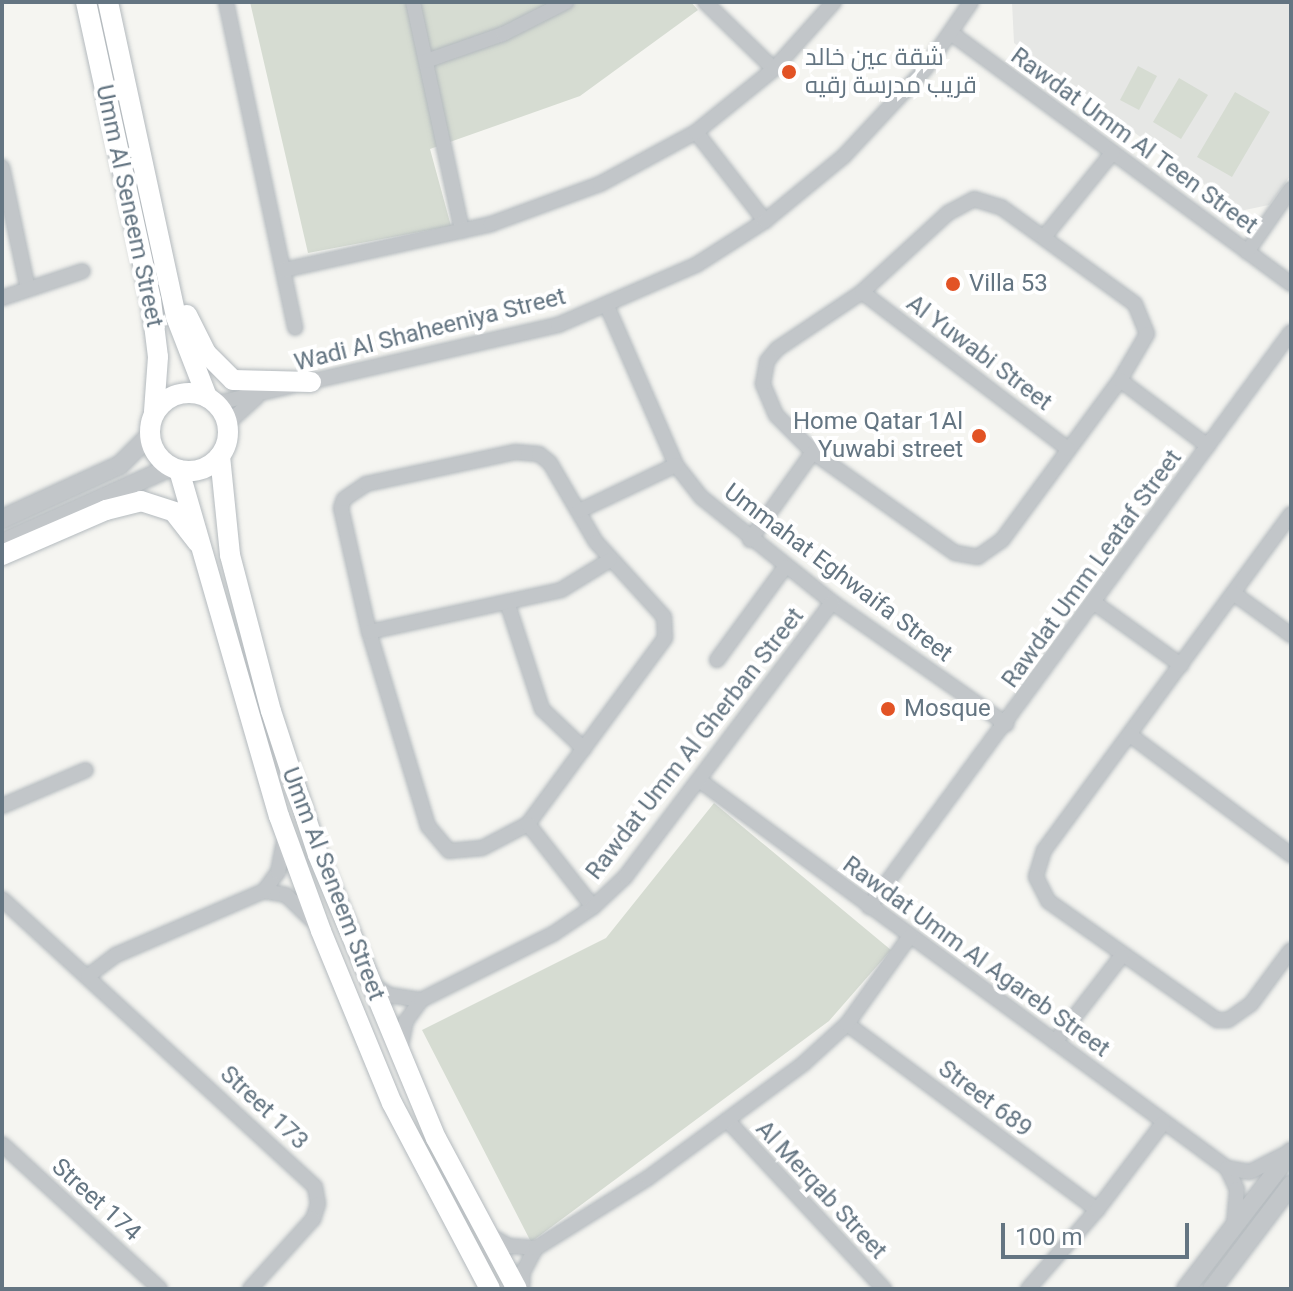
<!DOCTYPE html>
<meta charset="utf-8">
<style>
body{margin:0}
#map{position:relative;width:1293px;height:1291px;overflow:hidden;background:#f5f5f1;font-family:Roboto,Cairo,sans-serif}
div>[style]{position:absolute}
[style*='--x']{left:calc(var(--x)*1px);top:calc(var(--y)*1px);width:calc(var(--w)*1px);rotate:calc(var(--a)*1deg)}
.built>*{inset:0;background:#e6e7e5}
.green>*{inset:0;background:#d6dcd2}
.roads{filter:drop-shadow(0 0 2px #b4babe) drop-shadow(0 0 2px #b4babe)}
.minor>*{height:14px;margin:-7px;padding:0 7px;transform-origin:7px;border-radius:7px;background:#c2c6c9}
.tertiary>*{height:18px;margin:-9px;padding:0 9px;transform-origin:9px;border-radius:9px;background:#c2c6c9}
.secondary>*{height:20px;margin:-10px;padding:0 10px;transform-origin:10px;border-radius:10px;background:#fff}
.secondary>.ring{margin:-10px;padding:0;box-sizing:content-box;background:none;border:20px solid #fff;border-radius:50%}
.dots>*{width:22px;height:22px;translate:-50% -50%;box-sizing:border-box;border:4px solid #fff;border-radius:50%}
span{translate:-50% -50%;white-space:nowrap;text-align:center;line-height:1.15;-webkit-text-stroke:8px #fff;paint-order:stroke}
.poi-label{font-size:24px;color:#647582}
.left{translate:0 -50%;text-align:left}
.right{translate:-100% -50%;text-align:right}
.street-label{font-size:24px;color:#647582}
.frame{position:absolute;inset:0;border:4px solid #647582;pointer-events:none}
.scale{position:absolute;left:1001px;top:1223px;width:188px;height:36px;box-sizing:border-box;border:4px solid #647582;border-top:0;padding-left:10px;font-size:24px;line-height:28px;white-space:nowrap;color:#647582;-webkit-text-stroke:6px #fff;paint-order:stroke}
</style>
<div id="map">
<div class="built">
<i style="clip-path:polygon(1012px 2px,1291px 2px,1291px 175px,1269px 205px,1240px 211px,1014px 43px)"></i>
</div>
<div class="green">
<i style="clip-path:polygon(250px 2px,691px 2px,698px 10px,580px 96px,430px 149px,451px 226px,308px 253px)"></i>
<i style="clip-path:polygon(1138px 66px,1157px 76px,1139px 110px,1120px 100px)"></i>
<i style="clip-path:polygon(1179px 78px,1208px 95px,1181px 139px,1153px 122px)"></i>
<i style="clip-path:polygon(1235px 92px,1270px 112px,1232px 177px,1197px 157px)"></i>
<i style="clip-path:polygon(714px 803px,891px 950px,829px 1021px,531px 1242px,422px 1030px,606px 938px)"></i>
</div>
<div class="roads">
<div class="minor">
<i style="--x:226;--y:2;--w:333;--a:78"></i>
<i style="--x:413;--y:2;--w:234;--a:77.9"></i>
<i style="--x:705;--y:2;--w:96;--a:44.2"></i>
<i style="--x:951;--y:33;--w:423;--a:36.4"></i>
<i style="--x:426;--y:61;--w:82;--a:-19.3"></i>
<i style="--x:503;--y:34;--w:71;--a:-26.9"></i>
<i style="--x:696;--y:132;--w:113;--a:52.2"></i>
<i style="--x:2;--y:167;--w:125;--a:78"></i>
<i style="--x:974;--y:199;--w:28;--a:17"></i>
<i style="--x:1001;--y:207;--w:165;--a:35.9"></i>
<i style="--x:1135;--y:304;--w:32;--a:68"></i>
<i style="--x:1147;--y:334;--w:53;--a:120.4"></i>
<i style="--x:1120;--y:380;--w:199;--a:126.4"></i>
<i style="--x:1002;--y:540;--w:29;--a:145"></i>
<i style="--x:978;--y:557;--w:23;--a:-170"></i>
<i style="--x:955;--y:553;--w:174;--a:-144.6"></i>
<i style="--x:813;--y:452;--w:52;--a:-135"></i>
<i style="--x:776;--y:415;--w:34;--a:-113"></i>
<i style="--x:763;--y:384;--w:23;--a:-80"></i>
<i style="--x:767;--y:361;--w:16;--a:-50"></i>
<i style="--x:777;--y:349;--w:102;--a:-33.8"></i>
<i style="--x:862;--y:292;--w:117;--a:-42.6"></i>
<i style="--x:948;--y:213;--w:30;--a:-28"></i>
<i style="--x:1044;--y:237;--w:109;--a:-50.9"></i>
<i style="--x:1247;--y:252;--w:77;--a:-55.1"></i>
<i style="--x:284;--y:270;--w:212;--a:-12.5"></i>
<i style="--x:491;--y:224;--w:116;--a:-20.2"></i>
<i style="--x:600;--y:184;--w:109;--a:-28.4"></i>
<i style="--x:696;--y:132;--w:100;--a:-38.9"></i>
<i style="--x:774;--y:69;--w:90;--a:-48.2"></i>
<i style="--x:862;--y:292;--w:259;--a:37.3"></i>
<i style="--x:2;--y:298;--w:85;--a:-18.4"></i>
<i style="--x:607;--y:306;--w:173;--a:66.5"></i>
<i style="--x:676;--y:465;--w:41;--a:52"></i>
<i style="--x:701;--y:497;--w:168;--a:38.7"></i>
<i style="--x:832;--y:602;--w:213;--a:35"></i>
<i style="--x:1120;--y:380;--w:110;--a:36.9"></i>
<i style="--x:217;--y:403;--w:350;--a:-12.9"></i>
<i style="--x:558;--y:325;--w:150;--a:-23.5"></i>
<i style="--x:696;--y:265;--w:82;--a:-32.5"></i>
<i style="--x:765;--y:221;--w:101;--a:-39.4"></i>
<i style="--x:843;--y:157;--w:120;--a:-47"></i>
<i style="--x:925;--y:69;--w:81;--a:-55.5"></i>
<i style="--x:228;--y:423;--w:38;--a:-42"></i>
<i style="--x:515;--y:452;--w:24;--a:5"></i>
<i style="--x:539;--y:454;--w:14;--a:39"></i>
<i style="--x:550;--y:463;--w:91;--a:59.8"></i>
<i style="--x:596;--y:542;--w:101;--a:47.8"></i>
<i style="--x:664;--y:617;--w:21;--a:87"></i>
<i style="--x:665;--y:638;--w:231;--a:126.4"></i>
<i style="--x:528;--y:824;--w:52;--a:152.4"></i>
<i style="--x:482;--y:848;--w:33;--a:175"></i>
<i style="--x:449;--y:851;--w:33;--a:-130"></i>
<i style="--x:428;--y:826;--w:203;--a:-106.9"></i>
<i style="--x:369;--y:632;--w:127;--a:-102.7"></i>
<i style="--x:341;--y:508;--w:9;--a:-72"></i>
<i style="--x:344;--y:499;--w:27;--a:-34"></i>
<i style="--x:366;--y:484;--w:152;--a:-12.1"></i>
<i style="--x:579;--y:511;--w:107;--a:-25.4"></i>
<i style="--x:1291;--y:514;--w:417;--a:126.3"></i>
<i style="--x:1044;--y:850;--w:28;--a:107"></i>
<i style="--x:1036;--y:877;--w:27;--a:63"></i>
<i style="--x:1048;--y:901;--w:207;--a:35.2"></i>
<i style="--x:1217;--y:1020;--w:11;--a:0"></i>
<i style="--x:1228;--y:1020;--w:28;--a:-35"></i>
<i style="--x:1251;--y:1004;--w:67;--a:-53.5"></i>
<i style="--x:750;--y:540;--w:108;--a:-54.4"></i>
<i style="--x:1233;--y:593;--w:72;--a:35.9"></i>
<i style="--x:507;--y:602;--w:113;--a:71.9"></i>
<i style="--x:542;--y:709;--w:58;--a:43.6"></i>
<i style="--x:1096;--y:604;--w:105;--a:35.7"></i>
<i style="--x:369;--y:632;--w:197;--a:-12.3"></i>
<i style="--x:561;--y:590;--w:57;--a:-31.5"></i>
<i style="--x:717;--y:660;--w:115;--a:-53.8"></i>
<i style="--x:1130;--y:735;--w:201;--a:36.7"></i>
<i style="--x:699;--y:780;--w:655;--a:36.31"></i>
<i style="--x:1227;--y:1168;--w:23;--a:65"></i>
<i style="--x:1237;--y:1189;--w:32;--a:95"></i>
<i style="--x:2;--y:806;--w:91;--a:-23.2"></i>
<i style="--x:528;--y:824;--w:105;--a:51.9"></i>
<i style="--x:264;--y:891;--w:22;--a:10"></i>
<i style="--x:286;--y:895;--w:37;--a:44"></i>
<i style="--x:2;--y:899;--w:425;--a:42.6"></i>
<i style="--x:315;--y:1187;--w:17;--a:80"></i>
<i style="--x:318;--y:1204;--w:16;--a:108"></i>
<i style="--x:313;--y:1219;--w:94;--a:132"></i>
<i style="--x:869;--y:907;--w:713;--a:-53.72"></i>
<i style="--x:88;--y:976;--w:35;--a:-37"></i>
<i style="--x:116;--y:955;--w:161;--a:-23.4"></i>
<i style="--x:264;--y:891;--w:24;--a:-54"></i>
<i style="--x:278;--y:872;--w:37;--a:-79"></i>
<i style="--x:374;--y:985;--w:18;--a:34"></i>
<i style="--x:389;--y:995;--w:32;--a:9"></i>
<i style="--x:847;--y:1024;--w:312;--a:36.6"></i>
<i style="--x:1055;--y:1042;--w:108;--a:-52.2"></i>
<i style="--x:400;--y:1051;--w:31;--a:-79"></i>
<i style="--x:406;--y:1021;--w:26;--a:-54"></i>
<i style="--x:421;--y:1000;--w:148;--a:-26.6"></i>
<i style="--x:553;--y:934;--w:48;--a:-34"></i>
<i style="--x:593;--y:907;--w:44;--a:-43.2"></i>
<i style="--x:625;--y:877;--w:344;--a:-53"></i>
<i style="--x:727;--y:1120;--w:231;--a:47.1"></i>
<i style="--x:2;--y:1144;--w:214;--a:42.5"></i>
<i style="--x:1227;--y:1168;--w:23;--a:10"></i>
<i style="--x:1250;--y:1172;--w:39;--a:-27"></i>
<i style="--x:488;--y:1234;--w:24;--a:30"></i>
<i style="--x:509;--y:1246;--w:27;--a:4"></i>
<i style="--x:522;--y:1289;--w:17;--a:-87"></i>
<i style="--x:523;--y:1272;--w:27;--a:-62"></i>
<i style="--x:536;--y:1248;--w:132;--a:-32"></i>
<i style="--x:648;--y:1178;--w:192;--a:-36.3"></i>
<i style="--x:803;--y:1064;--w:59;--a:-42.3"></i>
<i style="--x:847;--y:1024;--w:108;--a:-54.4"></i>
<i style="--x:1028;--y:1289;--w:105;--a:-48.9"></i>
<i style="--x:1097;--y:1210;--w:109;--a:-52.8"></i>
</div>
<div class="tertiary">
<i style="--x:2;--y:519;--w:130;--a:-24.6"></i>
<i style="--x:120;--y:465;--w:41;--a:-45"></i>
<i style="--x:2;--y:543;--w:185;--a:-24.2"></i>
<i style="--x:1186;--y:1289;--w:173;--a:-52.5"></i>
<i style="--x:1212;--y:1289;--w:131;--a:-52.8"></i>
</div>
<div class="secondary">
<i style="--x:86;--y:2;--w:305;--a:77.7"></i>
<i style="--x:151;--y:300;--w:57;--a:83"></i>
<i style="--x:158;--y:357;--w:55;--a:94.2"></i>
<i style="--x:108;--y:2;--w:322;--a:77.8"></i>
<i style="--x:176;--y:317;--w:86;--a:68.8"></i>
<i style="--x:187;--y:315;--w:42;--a:63.4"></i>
<i style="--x:206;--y:353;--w:38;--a:45"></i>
<i style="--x:233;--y:380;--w:78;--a:1.5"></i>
<i class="ring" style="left:150px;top:393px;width:58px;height:58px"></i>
<i style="--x:220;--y:456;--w:100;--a:84.2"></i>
<i style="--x:230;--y:555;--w:161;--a:75.3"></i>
<i style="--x:271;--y:711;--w:151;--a:71.9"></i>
<i style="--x:318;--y:855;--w:307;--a:67.4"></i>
<i style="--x:436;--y:1138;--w:171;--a:61.8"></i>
<i style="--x:179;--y:470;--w:360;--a:73.9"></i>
<i style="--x:279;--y:816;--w:122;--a:69.9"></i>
<i style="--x:321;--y:931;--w:186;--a:67.6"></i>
<i style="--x:392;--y:1103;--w:210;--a:62.2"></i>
<i style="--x:2;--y:555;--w:113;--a:-23.4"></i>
<i style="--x:106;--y:510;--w:36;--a:-14"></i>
<i style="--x:141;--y:501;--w:35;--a:18"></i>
<i style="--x:174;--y:512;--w:39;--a:52"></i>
</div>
</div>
<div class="dots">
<i style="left:789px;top:72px;background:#e25325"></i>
<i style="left:953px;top:284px;background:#e25325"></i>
<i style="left:979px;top:436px;background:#e25325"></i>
<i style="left:888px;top:709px;background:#e25325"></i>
</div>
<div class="poi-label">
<span class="left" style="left:805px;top:72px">شقة عين خالد<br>قريب مدرسة رقيه</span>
<span class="left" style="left:969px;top:284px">Villa 53</span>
<span class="right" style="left:963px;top:436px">Home Qatar 1Al<br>Yuwabi street</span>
<span class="left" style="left:904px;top:709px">Mosque</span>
</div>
<div class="street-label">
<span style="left:1134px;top:141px;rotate:36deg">Rawdat Umm Al Teen Street</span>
<span style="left:129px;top:206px;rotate:78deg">Umm Al Seneem Street</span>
<span style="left:430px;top:330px;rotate:-14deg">Wadi Al Shaheeniya Street</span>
<span style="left:979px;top:353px;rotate:37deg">Al Yuwabi Street</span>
<span style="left:1092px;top:569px;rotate:-54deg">Rawdat Umm Leataf Street</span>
<span style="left:838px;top:573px;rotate:37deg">Ummahat Eghwaifa Street</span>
<span style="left:695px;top:744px;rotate:-52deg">Rawdat Umm Al Gherban Street</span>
<span style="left:333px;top:884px;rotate:69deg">Umm Al Seneem Street</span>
<span style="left:976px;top:957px;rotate:36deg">Rawdat Umm Al Agareb Street</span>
<span style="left:985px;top:1099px;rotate:37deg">Street 689</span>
<span style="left:264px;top:1108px;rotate:43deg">Street 173</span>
<span style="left:821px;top:1190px;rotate:47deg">Al Merqab Street</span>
<span style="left:96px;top:1200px;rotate:42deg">Street 174</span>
</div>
<div class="frame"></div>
<div class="scale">100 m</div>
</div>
